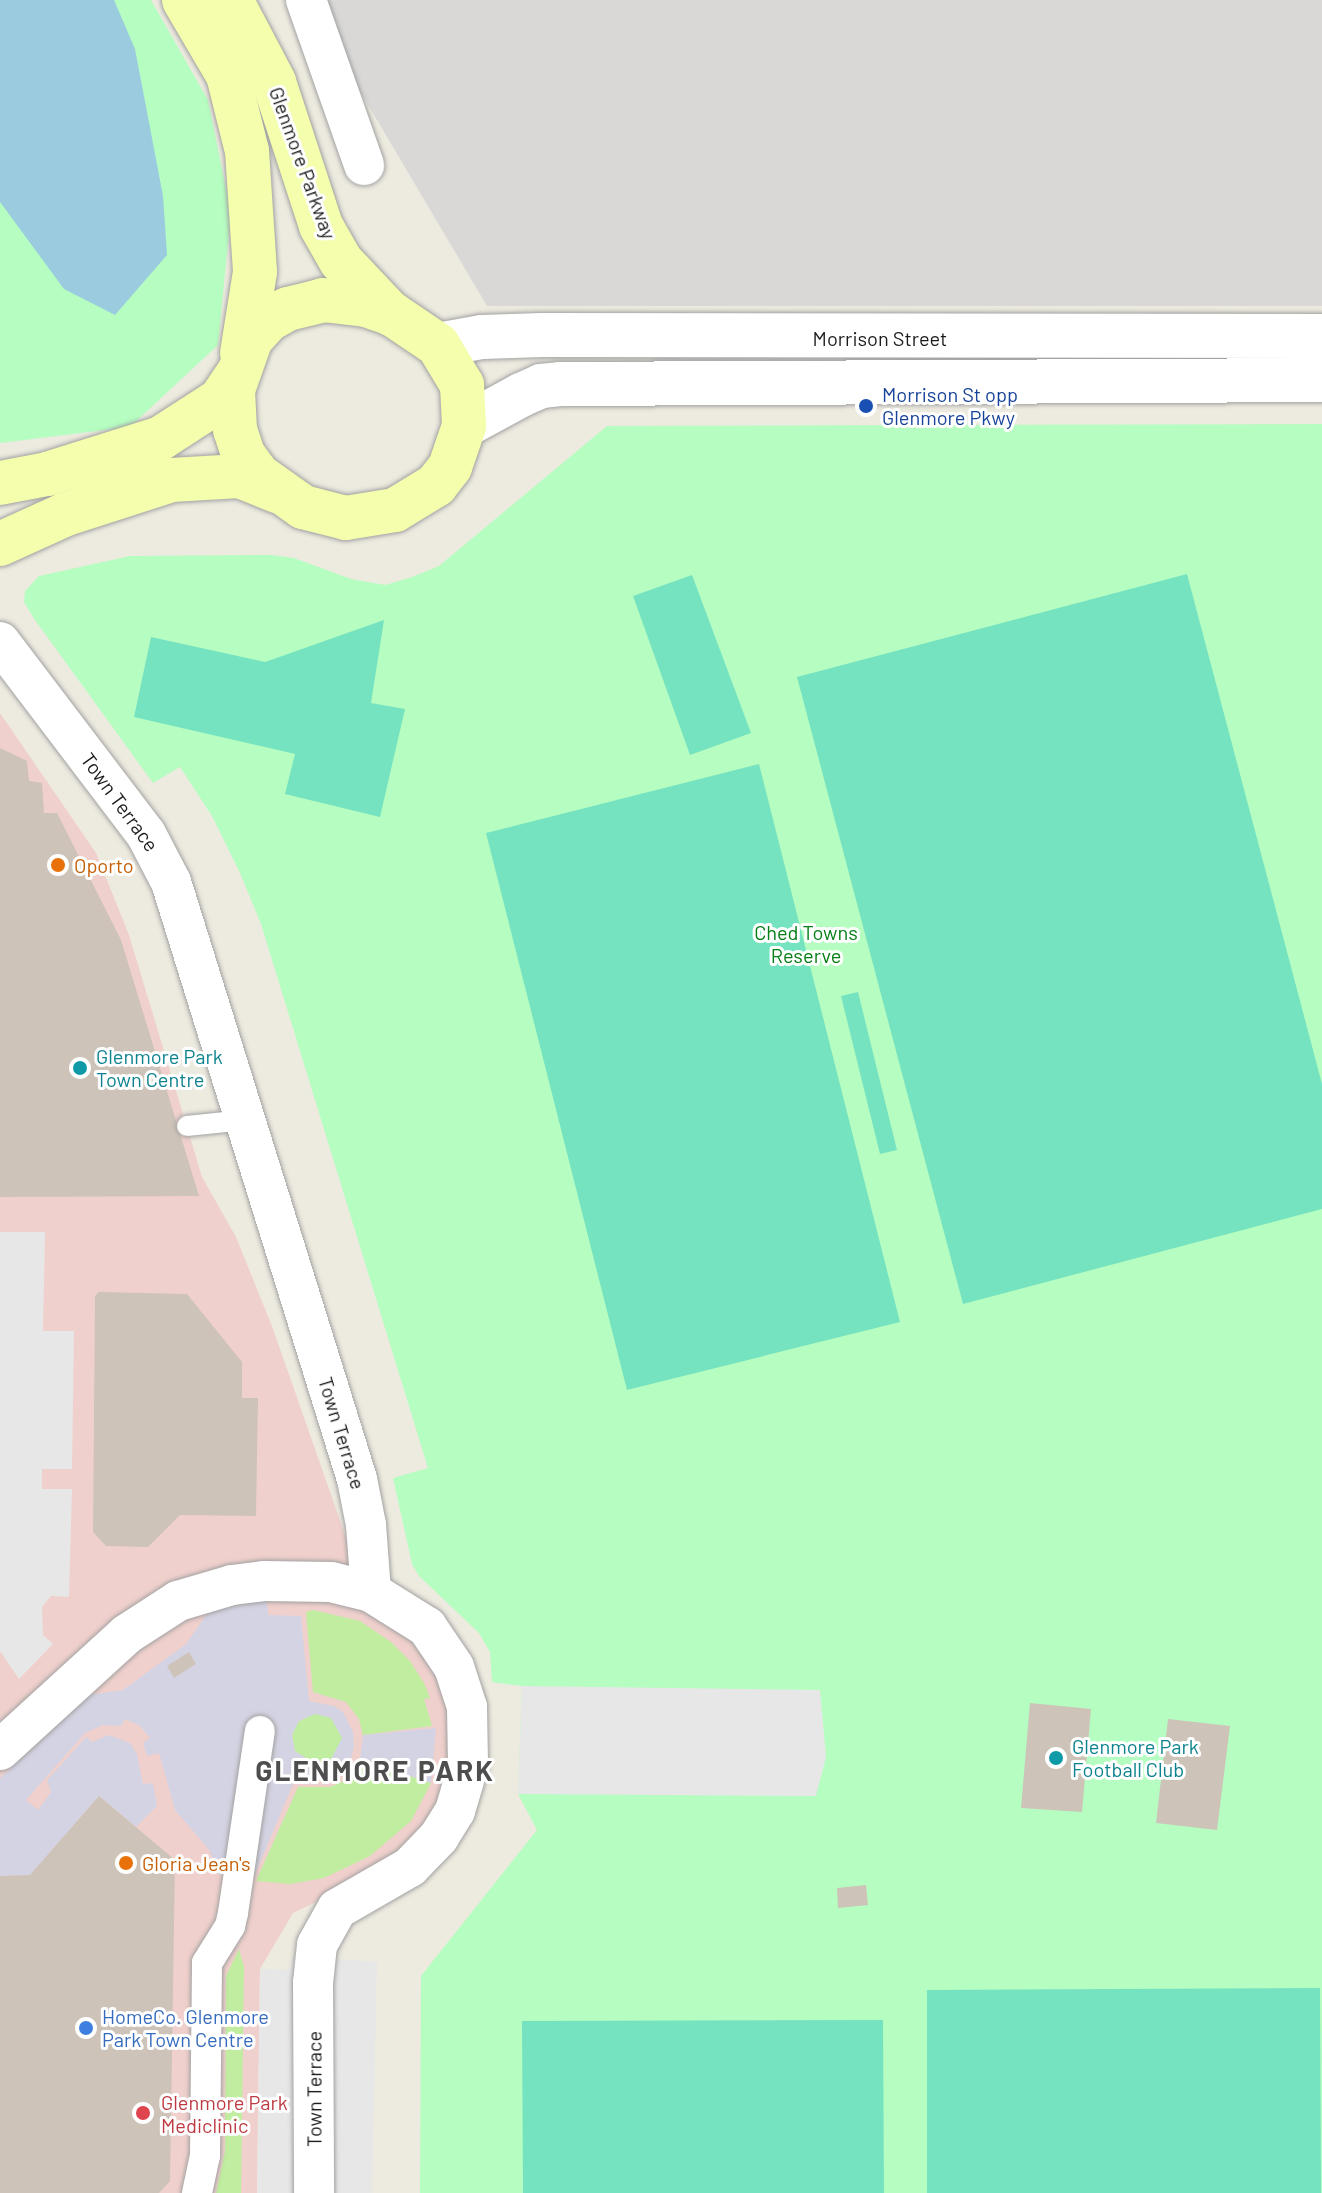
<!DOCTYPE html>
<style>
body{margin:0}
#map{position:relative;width:1322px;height:2193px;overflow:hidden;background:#edeadf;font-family:Barlow,sans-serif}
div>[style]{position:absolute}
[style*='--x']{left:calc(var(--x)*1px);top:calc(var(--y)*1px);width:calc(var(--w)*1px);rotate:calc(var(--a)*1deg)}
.residential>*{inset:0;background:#d9d8d7}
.commercial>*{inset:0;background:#f0d0cc}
.grass>*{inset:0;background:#c0eda0}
.round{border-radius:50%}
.park>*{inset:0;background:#b6fdc1}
.pitch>*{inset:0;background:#76e3c0}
.parking>*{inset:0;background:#e7e7e7}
.plaza>*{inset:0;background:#d4d3e3}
.water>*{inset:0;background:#9bcbdf}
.building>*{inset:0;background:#cdc3b8}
.roads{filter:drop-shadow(0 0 2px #a2a2a2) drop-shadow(0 0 2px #a2a2a2)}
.service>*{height:20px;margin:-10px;padding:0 10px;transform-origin:10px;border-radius:10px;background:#fff}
.pedestrian>*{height:30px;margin:-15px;padding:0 15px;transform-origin:15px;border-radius:15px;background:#fff}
.minor>*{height:40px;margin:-20px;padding:0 20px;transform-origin:20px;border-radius:20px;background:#fff}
.tertiary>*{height:44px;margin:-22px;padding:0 22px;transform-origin:22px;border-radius:22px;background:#fff}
.secondary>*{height:44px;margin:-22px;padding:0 22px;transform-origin:22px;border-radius:22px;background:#f4fead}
.dots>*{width:22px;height:22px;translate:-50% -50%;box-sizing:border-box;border:4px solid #fff;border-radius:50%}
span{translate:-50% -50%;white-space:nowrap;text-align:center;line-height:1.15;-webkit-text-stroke:6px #fff;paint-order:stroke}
.street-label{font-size:20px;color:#1b1b1b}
.transit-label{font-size:20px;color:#164399}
.left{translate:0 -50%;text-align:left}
.food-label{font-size:20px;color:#c56008}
.park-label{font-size:20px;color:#047e16}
.culture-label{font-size:20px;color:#0d838f}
.shop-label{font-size:20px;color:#366cbe}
.health-label{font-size:20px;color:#be3a42}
.district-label{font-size:28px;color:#4e4e4e;font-weight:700;letter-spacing:2px}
</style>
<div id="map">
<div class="residential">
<i style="clip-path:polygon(306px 0,1322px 0,1322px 306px,487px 306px)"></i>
</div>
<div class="commercial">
<i style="clip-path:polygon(0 713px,96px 853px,129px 935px,202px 1177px,236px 1237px,273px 1329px,350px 1549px,447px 1678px,458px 1738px,431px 1829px,394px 1865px,293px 1913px,260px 1969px,257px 2193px,0 2193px)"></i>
</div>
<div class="grass">
<i style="clip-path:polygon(313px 1610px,360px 1621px,391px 1642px,410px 1661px,424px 1683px,430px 1698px,424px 1699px,432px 1726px,363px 1735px,359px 1719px,346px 1702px,313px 1692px,306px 1612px)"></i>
<i class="round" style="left:292px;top:1714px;width:50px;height:50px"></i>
<i style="clip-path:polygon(360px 1759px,431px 1783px,411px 1821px,370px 1856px,324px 1878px,290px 1884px,256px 1881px,298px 1787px,330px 1787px,344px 1781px)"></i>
<i style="clip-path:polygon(239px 1949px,244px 1967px,241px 2193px,216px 2193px,225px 2151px,226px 1976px)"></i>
</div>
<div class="park">
<i style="clip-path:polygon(0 0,151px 0,208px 100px,231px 213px,218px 345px,130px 427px,0 443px)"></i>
<i style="clip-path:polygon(1322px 424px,1322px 2193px,420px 2193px,421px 1976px,537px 1830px,518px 1794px,522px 1686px,492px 1682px,490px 1652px,479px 1633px,419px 1576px,412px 1564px,393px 1478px,428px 1468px,261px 924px,240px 873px,212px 816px,180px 767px,153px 783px,35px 620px,24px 602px,25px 591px,39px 576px,130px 556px,271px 555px,294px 558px,351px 579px,385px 585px,412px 577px,439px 566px,607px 426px)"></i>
</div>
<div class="pitch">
<i style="clip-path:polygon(1187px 574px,1322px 1084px,1322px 1209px,963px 1304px,797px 677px)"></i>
<i style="clip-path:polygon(692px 575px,751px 733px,690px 755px,633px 596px)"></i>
<i style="clip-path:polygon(384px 620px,371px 703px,405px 709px,380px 817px,285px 794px,295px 754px,134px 717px,151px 637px,265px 662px)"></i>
<i style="clip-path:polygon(759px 764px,900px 1322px,627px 1390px,486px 833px)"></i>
<i style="clip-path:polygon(858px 992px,897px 1150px,880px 1154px,841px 996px)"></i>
<i style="clip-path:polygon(1320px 1988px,1321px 2193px,927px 2193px,927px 1990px)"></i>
<i style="clip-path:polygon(883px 2020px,884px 2193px,523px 2193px,522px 2021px)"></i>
</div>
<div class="parking">
<i style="clip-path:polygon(0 1232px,45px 1232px,43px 1331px,74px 1331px,72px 1469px,42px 1469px,42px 1489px,72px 1489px,69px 1597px,51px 1596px,42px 1607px,43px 1635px,53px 1644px,19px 1679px,0 1651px)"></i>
<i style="clip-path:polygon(522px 1686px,820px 1690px,826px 1757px,816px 1796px,518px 1794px)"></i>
<i style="clip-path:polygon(293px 1956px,377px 1962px,372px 2193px,257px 2193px,260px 1969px,290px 1970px)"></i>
</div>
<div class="plaza">
<i style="clip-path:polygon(evenodd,267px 1600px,268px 1615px,301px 1616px,309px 1701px,334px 1706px,343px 1712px,353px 1732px,354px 1747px,351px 1758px,335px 1775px,323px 1779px,296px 1777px,253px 1879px,218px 1874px,210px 1851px,175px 1810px,159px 1753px,147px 1756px,143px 1743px,150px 1738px,140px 1726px,125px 1719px,121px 1726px,103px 1725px,85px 1733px,26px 1800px,38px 1810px,51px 1792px,47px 1780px,86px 1737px,92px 1742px,109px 1735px,130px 1743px,137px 1754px,143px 1784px,153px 1783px,157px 1806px,136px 1827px,99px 1796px,30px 1875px,0 1876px,0 1778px,89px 1695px,123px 1690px,186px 1644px,209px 1611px,267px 1600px,315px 1714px,331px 1718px,342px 1738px,331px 1759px,316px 1764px,295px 1751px,292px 1735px,299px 1721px,315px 1714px)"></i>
<i style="clip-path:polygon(436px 1728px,431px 1783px,360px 1759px,363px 1735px)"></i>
</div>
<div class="water">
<i style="clip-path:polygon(0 0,114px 0,135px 49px,163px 196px,167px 255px,115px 315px,64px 289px,0 202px)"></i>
</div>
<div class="building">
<i style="clip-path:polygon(0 748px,27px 761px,29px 781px,42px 783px,44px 813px,57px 813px,121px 940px,199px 1196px,0 1197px)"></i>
<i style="clip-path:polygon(99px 1292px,187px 1294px,242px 1362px,242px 1398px,258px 1398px,256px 1516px,180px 1515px,148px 1547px,106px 1546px,93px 1532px,95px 1296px)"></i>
<i style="clip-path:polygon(189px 1652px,196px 1664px,174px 1678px,167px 1666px)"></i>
<i style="clip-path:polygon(1030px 1703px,1091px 1709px,1082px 1812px,1021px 1808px)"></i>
<i style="clip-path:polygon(1168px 1719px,1230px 1726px,1217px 1830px,1156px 1823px)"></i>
<i style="clip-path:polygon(99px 1796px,175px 1860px,170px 2181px,159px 2193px,0 2193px,0 1876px,30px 1875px)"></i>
<i style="clip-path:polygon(866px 1885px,868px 1905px,838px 1908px,837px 1888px)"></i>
</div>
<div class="roads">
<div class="service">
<i style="--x:187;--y:1126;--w:58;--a:-5.9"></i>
</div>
<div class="pedestrian">
<i style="--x:197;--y:2193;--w:38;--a:-78"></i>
<i style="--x:205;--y:2156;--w:193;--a:-89.4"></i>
<i style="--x:207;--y:1963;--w:44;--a:-58.1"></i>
<i style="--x:230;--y:1926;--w:13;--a:-77"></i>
<i style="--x:233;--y:1913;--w:184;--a:-81.6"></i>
</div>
<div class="minor">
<i style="--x:306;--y:0;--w:175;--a:70.6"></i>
<i style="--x:0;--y:642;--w:241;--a:52.8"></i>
<i style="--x:146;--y:834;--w:54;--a:62.5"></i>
<i style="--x:171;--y:882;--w:625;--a:72.7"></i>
<i style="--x:357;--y:1479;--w:47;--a:78.9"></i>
<i style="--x:366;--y:1525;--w:67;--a:85.7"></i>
<i style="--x:371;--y:1592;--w:66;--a:32"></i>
<i style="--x:427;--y:1627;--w:48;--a:56"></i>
<i style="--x:454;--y:1667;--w:42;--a:72"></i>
<i style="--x:467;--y:1707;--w:60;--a:89"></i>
<i style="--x:468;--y:1767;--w:46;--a:106.5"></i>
<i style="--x:455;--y:1811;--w:31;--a:122"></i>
<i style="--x:439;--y:1837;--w:42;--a:134"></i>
<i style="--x:410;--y:1867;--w:84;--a:150.1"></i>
<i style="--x:337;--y:1909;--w:41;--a:119.1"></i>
<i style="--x:317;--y:1945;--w:37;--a:96"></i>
<i style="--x:313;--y:1982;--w:211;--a:89.7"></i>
<i style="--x:0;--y:1750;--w:172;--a:-42.4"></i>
<i style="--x:127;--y:1634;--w:61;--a:-32.9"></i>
<i style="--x:178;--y:1601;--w:56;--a:-16.5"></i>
<i style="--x:232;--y:1585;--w:32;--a:-7"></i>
<i style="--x:264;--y:1581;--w:67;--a:0.9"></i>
<i style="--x:331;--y:1582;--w:41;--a:14"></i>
</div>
<div class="tertiary">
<i style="--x:438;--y:345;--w:45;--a:-10.3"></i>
<i style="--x:482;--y:337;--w:60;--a:-1.9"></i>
<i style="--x:542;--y:335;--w:780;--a:0.07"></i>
<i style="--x:464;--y:426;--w:65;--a:-28.5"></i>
<i style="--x:521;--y:395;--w:22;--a:-24"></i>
<i style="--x:541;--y:386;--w:19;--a:-6"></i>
<i style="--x:560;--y:384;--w:762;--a:-0.3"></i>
</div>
<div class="secondary">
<i style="--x:184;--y:0;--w:87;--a:59.6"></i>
<i style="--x:228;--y:75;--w:78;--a:76"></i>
<i style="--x:247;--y:151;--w:121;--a:86.2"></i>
<i style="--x:255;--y:272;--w:82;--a:99.1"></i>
<i style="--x:231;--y:0;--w:93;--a:62.3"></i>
<i style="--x:274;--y:82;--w:151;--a:71.9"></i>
<i style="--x:321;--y:226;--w:40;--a:60.3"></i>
<i style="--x:341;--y:261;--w:73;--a:46.7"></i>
<i style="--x:323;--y:300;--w:43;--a:6.6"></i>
<i style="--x:366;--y:305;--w:28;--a:19"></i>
<i style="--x:392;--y:314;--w:55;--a:34"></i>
<i style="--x:438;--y:345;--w:47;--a:59"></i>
<i style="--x:462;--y:385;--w:41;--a:87.2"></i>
<i style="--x:464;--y:426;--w:43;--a:108.9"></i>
<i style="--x:450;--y:467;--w:23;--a:128"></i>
<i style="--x:436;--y:485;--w:48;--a:148.6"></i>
<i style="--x:395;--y:510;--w:50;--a:170.7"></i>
<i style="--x:346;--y:518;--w:44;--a:-165.7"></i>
<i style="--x:303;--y:507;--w:55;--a:-144.6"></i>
<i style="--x:258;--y:475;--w:26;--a:-126"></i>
<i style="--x:243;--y:454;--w:25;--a:-108"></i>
<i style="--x:235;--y:430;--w:40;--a:-92.9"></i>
<i style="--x:233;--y:390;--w:54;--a:-70.6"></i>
<i style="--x:251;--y:339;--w:25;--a:-48"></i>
<i style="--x:268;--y:320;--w:23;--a:-29"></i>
<i style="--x:288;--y:309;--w:36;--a:-14"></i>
<i style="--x:0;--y:483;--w:48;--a:-10.8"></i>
<i style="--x:47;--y:474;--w:120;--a:-17.5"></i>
<i style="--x:161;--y:438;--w:70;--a:-32.8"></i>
<i style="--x:220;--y:400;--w:32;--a:-56"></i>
<i style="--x:0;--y:544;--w:72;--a:-24.4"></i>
<i style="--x:66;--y:514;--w:110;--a:-17.9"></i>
<i style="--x:171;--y:480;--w:69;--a:-3.3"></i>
<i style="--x:240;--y:476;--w:40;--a:22"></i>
</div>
</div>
<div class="dots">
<i style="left:866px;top:406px;background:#1a4fb4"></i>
<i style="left:58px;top:865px;background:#e8710a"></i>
<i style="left:80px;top:1068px;background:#0f9aa8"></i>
<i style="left:1056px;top:1758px;background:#0f9aa8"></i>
<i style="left:126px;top:1863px;background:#e8710a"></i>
<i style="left:86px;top:2028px;background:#3f7fe0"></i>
<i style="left:143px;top:2113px;background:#e0444e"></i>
</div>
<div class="street-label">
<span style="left:303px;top:163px;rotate:70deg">Glenmore Parkway</span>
<span style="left:880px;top:338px">Morrison Street</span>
<span style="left:120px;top:802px;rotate:54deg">Town Terrace</span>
<span style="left:342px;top:1433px;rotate:73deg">Town Terrace</span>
<span style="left:314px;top:2089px;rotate:-90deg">Town Terrace</span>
</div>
<div class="transit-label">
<span class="left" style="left:882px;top:406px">Morrison St opp<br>Glenmore Pkwy</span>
</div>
<div class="food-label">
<span class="left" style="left:74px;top:865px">Oporto</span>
<span class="left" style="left:142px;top:1863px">Gloria Jean's</span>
</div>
<div class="park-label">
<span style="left:806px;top:944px">Ched Towns<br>Reserve</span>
</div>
<div class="culture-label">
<span class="left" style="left:96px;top:1068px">Glenmore Park<br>Town Centre</span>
<span class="left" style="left:1072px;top:1758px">Glenmore Park<br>Football Club</span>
</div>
<div class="shop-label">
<span class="left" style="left:102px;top:2028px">HomeCo. Glenmore<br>Park Town Centre</span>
</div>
<div class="health-label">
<span class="left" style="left:161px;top:2114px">Glenmore Park<br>Mediclinic</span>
</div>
<div class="district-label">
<span style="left:375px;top:1770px">GLENMORE PARK</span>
</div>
</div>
